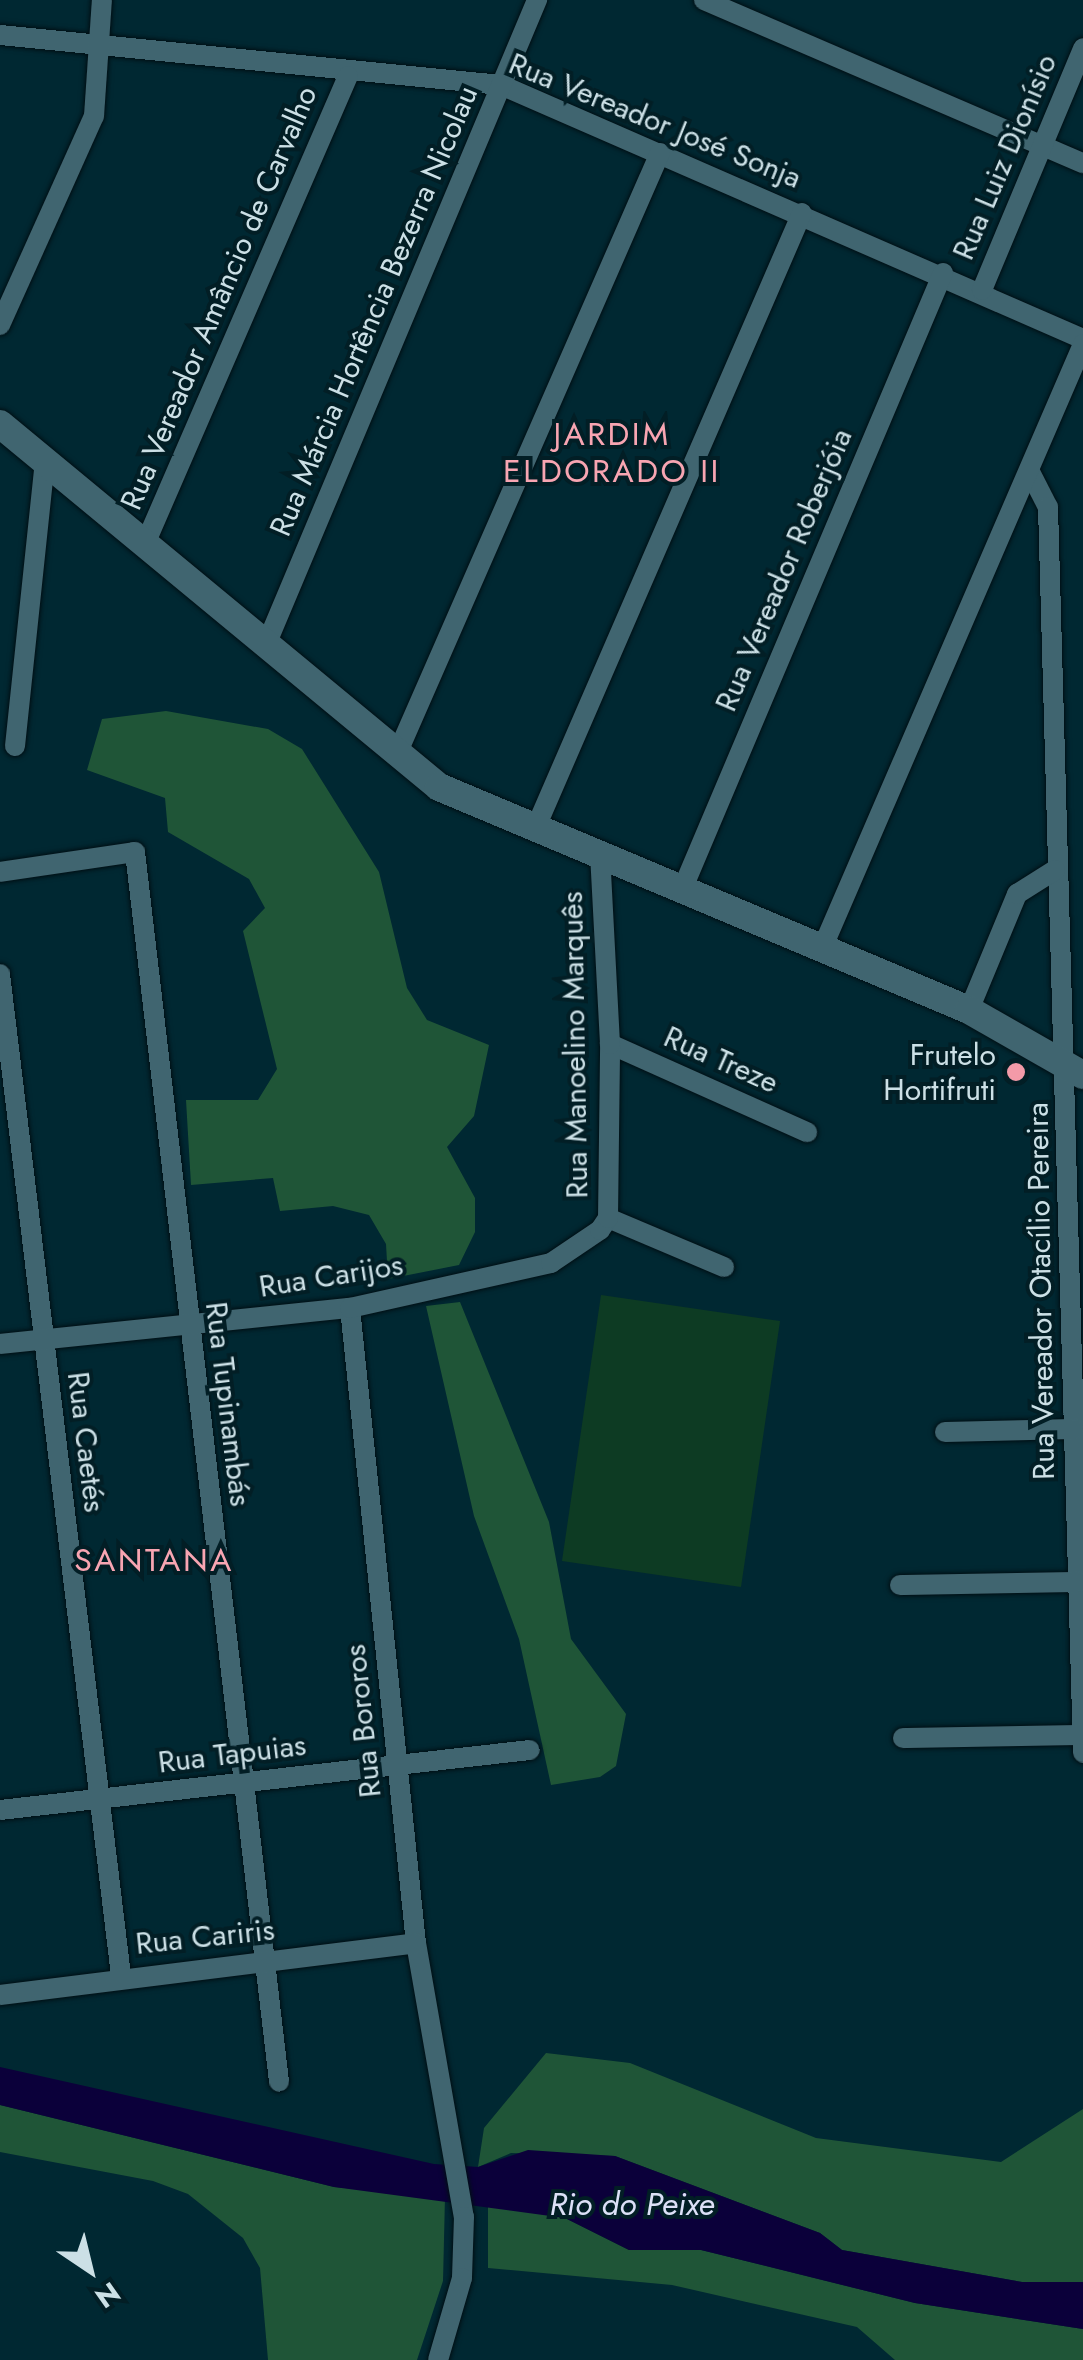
<!DOCTYPE html>
<meta charset="utf-8">
<style>
body{margin:0}
#map{position:relative;width:1083px;height:2360px;overflow:hidden;background:#002832;font-family:Jost,sans-serif}
div>[style]{position:absolute}
[style*='--x']{left:calc(var(--x)*1px);top:calc(var(--y)*1px);width:calc(var(--w)*1px);rotate:calc(var(--a)*1deg)}
.green>*{inset:0;background:#0d3b23}
.forest>*{inset:0;background:#1f5537}
.water>*{inset:0;background:#0b003a}
.roads{filter:drop-shadow(0 0 2px #000f14) drop-shadow(0 0 2px #000f14)}
.street>*{height:20px;margin:-10px;padding:0 10px;transform-origin:10px;border-radius:10px;background:#406570}
.secondary>*{height:28px;margin:-14px;padding:0 14px;transform-origin:14px;border-radius:14px;background:#406570}
.dots>*{width:28px;height:28px;translate:-50% -50%;box-sizing:border-box;border:5px solid #021e25;border-radius:50%}
span{translate:-50% -50%;white-space:nowrap;text-align:center;line-height:1.15;-webkit-text-stroke:8px #021e25;paint-order:stroke}
.street-label{font-size:30px;color:#cce0e6}
.poi-label{font-size:30px;color:#cce0e6}
.right{translate:-100% -50%;text-align:right}
.neighbourhood-label{font-size:32px;color:#f8a5b2;letter-spacing:2.5px}
.water-label{font-size:32px;color:#dce0f7;font-style:italic}
.north{position:absolute;left:40px;top:2220px;width:100px;height:100px;-webkit-text-stroke:8px #021e25;paint-order:stroke;rotate:145deg;font-size:28px;font-weight:700;line-height:40px;text-align:center;color:#cce0e6}
.north::after{content:'';display:block;margin:auto;width:35px;height:45px;background:#cce0e6;clip-path:polygon(50% 0,100% 100%,50% 72%,0 100%)}
</style>
<div id="map">
<div class="green">
<i style="clip-path:polygon(601px 1295px,780px 1321px,741px 1587px,562px 1561px)"></i>
</div>
<div class="forest">
<i style="clip-path:polygon(166px 711px,268px 729px,302px 749px,379px 872px,407px 988px,427px 1020px,489px 1045px,474px 1116px,447px 1147px,475px 1198px,475px 1232px,459px 1265px,388px 1279px,386px 1244px,369px 1215px,333px 1206px,280px 1211px,273px 1178px,191px 1185px,186px 1100px,258px 1100px,277px 1069px,243px 931px,265px 908px,249px 879px,168px 832px,165px 798px,87px 770px,102px 719px)"></i>
<i style="clip-path:polygon(460px 1302px,549px 1522px,571px 1639px,626px 1714px,616px 1766px,600px 1777px,551px 1785px,519px 1639px,474px 1516px,426px 1306px)"></i>
<i style="clip-path:polygon(546px 2053px,630px 2063px,816px 2138px,1001px 2162px,1083px 2109px,1083px 2282px,1022px 2282px,842px 2250px,820px 2233px,615px 2156px,511px 2153px,478px 2167px,484px 2128px)"></i>
<i style="clip-path:polygon(0 2105px,334px 2187px,445px 2197px,443px 2281px,417px 2360px,268px 2360px,260px 2268px,243px 2238px,188px 2194px,153px 2181px,0 2152px)"></i>
<i style="clip-path:polygon(488px 2203px,565px 2218px,629px 2250px,701px 2250px,915px 2303px,1083px 2329px,1083px 2360px,895px 2360px,857px 2327px,672px 2285px,488px 2268px)"></i>
</div>
<div class="water">
<i style="clip-path:polygon(0 2067px,434px 2164px,478px 2167px,528px 2150px,615px 2156px,820px 2233px,842px 2250px,1022px 2282px,1083px 2282px,1083px 2329px,915px 2303px,701px 2250px,629px 2250px,565px 2218px,334px 2187px,0 2105px)"></i>
</div>
<div class="roads">
<div class="street">
<i style="--x:704;--y:0;--w:413;--a:23.3"></i>
<i style="--x:0;--y:35;--w:503;--a:5.7"></i>
<i style="--x:501;--y:85;--w:635;--a:23.58"></i>
<i style="--x:982;--y:290;--w:262;--a:-67.3"></i>
<i style="--x:0;--y:325;--w:229;--a:-65.8"></i>
<i style="--x:94;--y:116;--w:116;--a:-86.1"></i>
<i style="--x:1030;--y:472;--w:39;--a:63"></i>
<i style="--x:1048;--y:507;--w:1246;--a:88.39"></i>
<i style="--x:145;--y:544;--w:510;--a:-66.55"></i>
<i style="--x:266;--y:645;--w:700;--a:-67.21"></i>
<i style="--x:15;--y:746;--w:288;--a:-84"></i>
<i style="--x:397;--y:754;--w:656;--a:-66.37"></i>
<i style="--x:536;--y:827;--w:669;--a:-66.58"></i>
<i style="--x:0;--y:872;--w:136;--a:-8.4"></i>
<i style="--x:135;--y:852;--w:1238;--a:83.32"></i>
<i style="--x:682;--y:890;--w:670;--a:-67.07"></i>
<i style="--x:821;--y:951;--w:661;--a:-66.65"></i>
<i style="--x:0;--y:974;--w:1009;--a:83.11"></i>
<i style="--x:969;--y:1010;--w:126;--a:-67.5"></i>
<i style="--x:1017;--y:894;--w:45;--a:-32.3"></i>
<i style="--x:610;--y:1044;--w:216;--a:24.1"></i>
<i style="--x:608;--y:1218;--w:126;--a:22.9"></i>
<i style="--x:350;--y:1308;--w:638;--a:84.07"></i>
<i style="--x:416;--y:1943;--w:278;--a:80.1"></i>
<i style="--x:464;--y:2217;--w:61;--a:91.9"></i>
<i style="--x:462;--y:2278;--w:85;--a:106.3"></i>
<i style="--x:0;--y:1344;--w:352;--a:-5.9"></i>
<i style="--x:350;--y:1308;--w:206;--a:-12.6"></i>
<i style="--x:551;--y:1263;--w:59;--a:-34"></i>
<i style="--x:600;--y:1230;--w:14;--a:-56"></i>
<i style="--x:608;--y:1218;--w:174;--a:-89.3"></i>
<i style="--x:610;--y:1044;--w:189;--a:-93"></i>
<i style="--x:945;--y:1432;--w:128;--a:-1.3"></i>
<i style="--x:900;--y:1585;--w:178;--a:-1"></i>
<i style="--x:903;--y:1738;--w:179;--a:-1"></i>
<i style="--x:0;--y:1810;--w:533;--a:-6.46"></i>
<i style="--x:0;--y:1995;--w:419;--a:-7.1"></i>
</div>
<div class="secondary">
<i style="--x:0;--y:424;--w:570;--a:39.59"></i>
<i style="--x:439;--y:787;--w:575;--a:22.82"></i>
<i style="--x:969;--y:1010;--w:131;--a:29.7"></i>
</div>
</div>
<div class="dots">
<i style="left:1016px;top:1072px;background:#f39aa8"></i>
</div>
<div class="street-label">
<span style="left:655px;top:121px;rotate:22deg">Rua Vereador José Sonja</span>
<span style="left:1005px;top:157px;rotate:-67deg">Rua Luiz Dionísio</span>
<span style="left:219px;top:298px;rotate:-67deg">Rua Vereador Amâncio de Carvalho</span>
<span style="left:374px;top:311px;rotate:-67deg">Rua Márcia Hortência Bezerra Nicolau</span>
<span style="left:784px;top:570px;rotate:-67deg">Rua Vereador Roberjóia</span>
<span style="left:575px;top:1045px;rotate:-91deg">Rua Manoelino Marquês</span>
<span style="left:721px;top:1060px;rotate:24deg">Rua Treze</span>
<span style="left:331px;top:1276px;rotate:-9deg">Rua Carijos</span>
<span style="left:1041px;top:1291px;rotate:-91deg">Rua Vereador Otacílio Pereira</span>
<span style="left:228px;top:1404px;rotate:83deg">Rua Tupinambás</span>
<span style="left:86px;top:1442px;rotate:83deg">Rua Caetés</span>
<span style="left:363px;top:1721px;rotate:-96deg">Rua Bororos</span>
<span style="left:232px;top:1754px;rotate:-7deg">Rua Tapuias</span>
<span style="left:205px;top:1937px;rotate:-6deg">Rua Cariris</span>
</div>
<div class="poi-label">
<span class="right" style="left:996px;top:1072px">Frutelo<br>Hortifruti</span>
</div>
<div class="neighbourhood-label">
<span style="left:612px;top:453px">JARDIM<br>ELDORADO II</span>
<span style="left:154px;top:1560px">SANTANA</span>
</div>
<div class="water-label">
<span style="left:632px;top:2204px">Rio do Peixe</span>
</div>
<div class="north">N</div>
</div>
